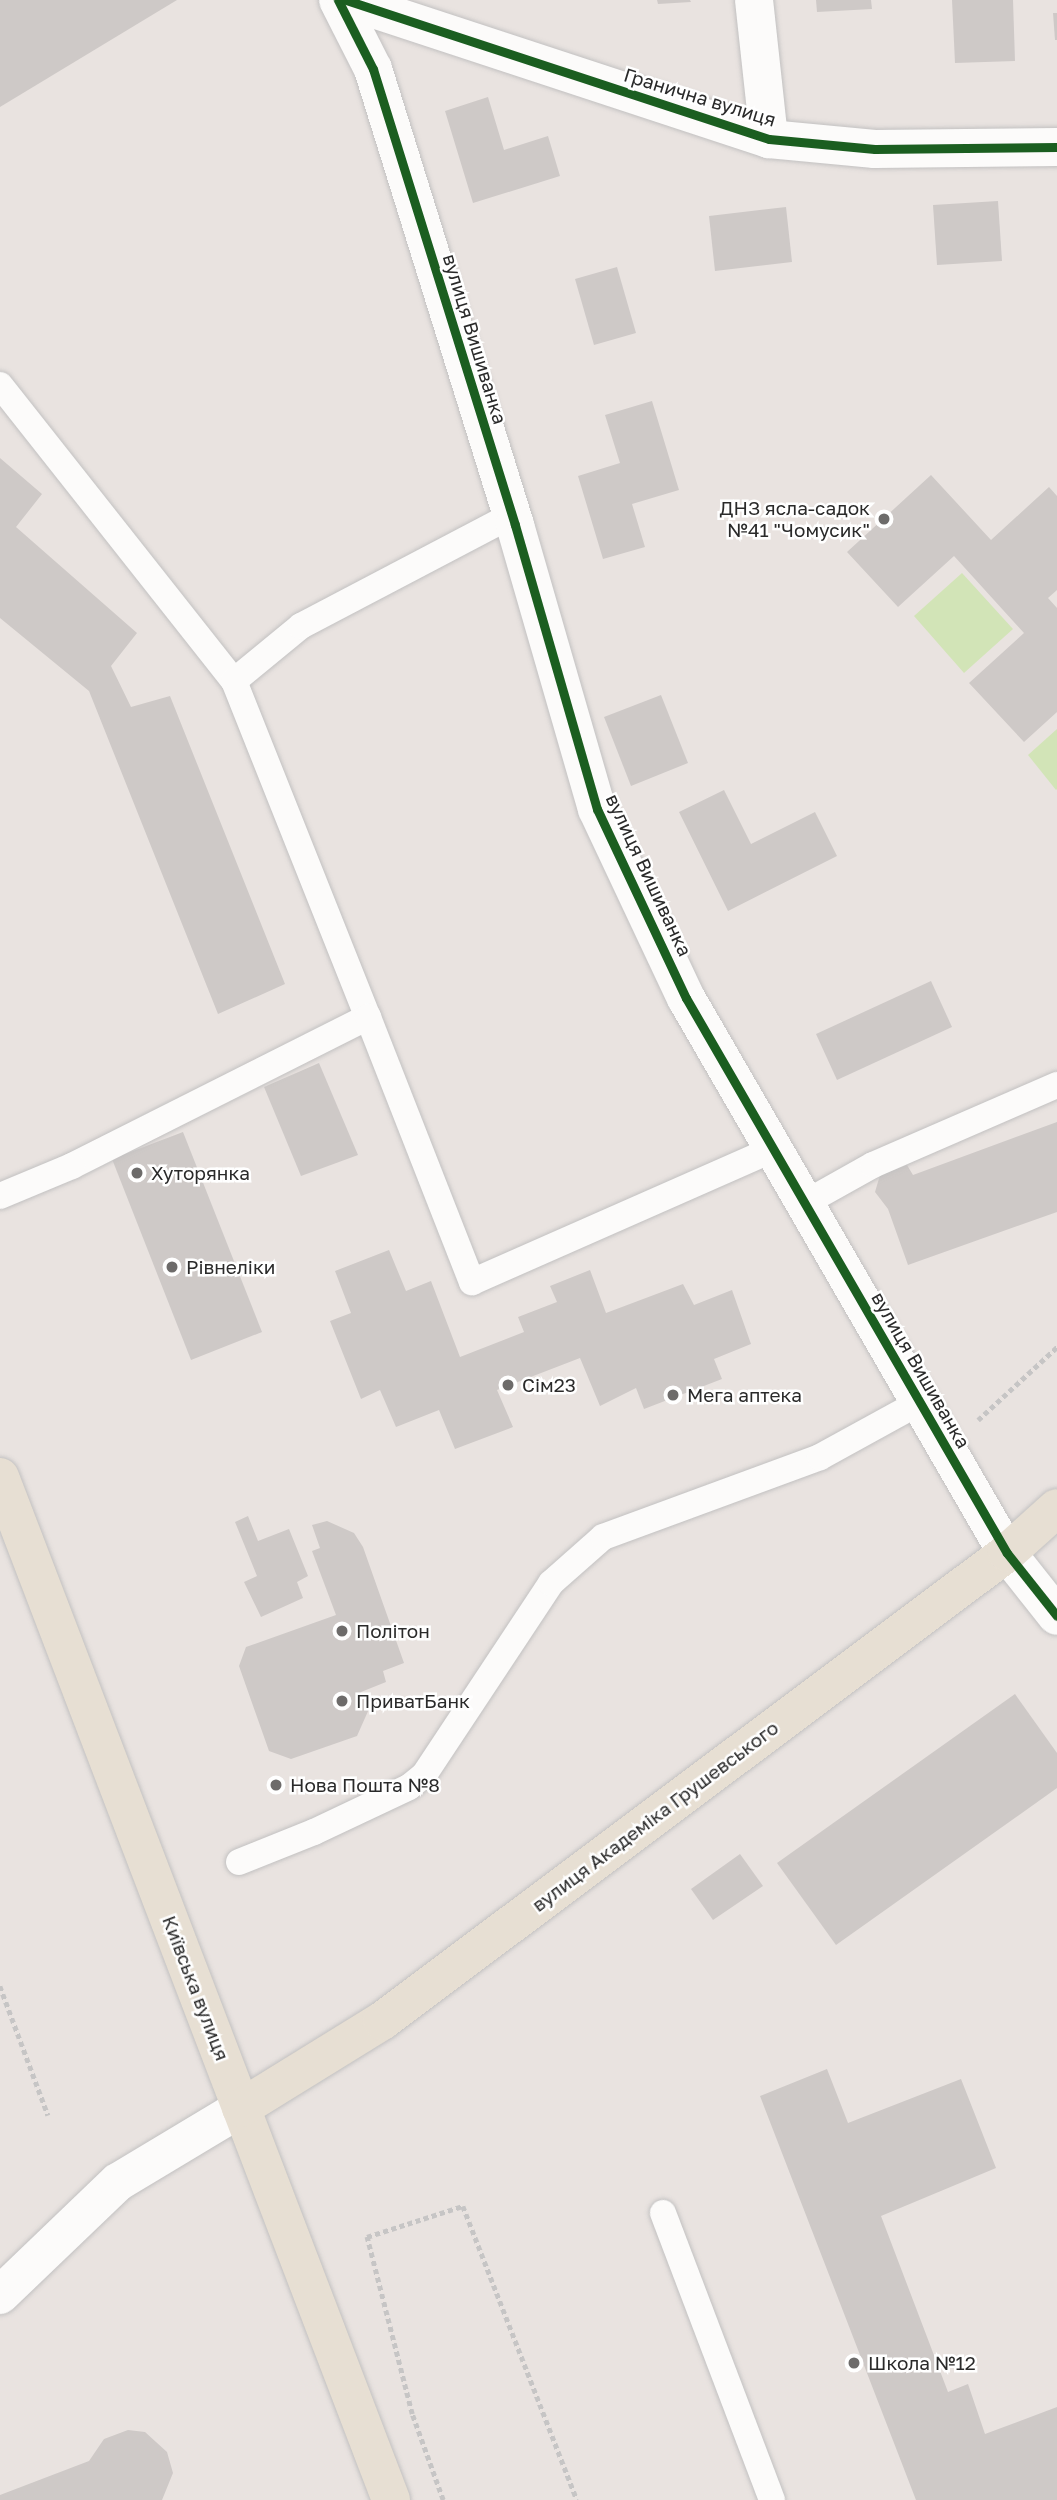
<!DOCTYPE html>
<meta charset="utf-8">
<style>
body{margin:0}
#map{position:relative;width:1057px;height:2500px;overflow:hidden;background:#e9e3e0;font-family:"Golos Text",sans-serif}
div>[style]{position:absolute}
[style*='--x']{left:calc(var(--x)*1px);top:calc(var(--y)*1px);width:calc(var(--w)*1px);rotate:calc(var(--a)*1deg)}
.green>*{inset:0;background:#d2e4b7}
.building>*{inset:0;background:#cec9c7}
.path>*{height:4.5px;margin-top:-2.25px;transform-origin:0;background:repeating-linear-gradient(90deg,#c6c5c5 0 5px,transparent 0 8.5px)}
.roads{filter:drop-shadow(0 0 2px #c2c1c1) drop-shadow(0 0 2px #c2c1c1)}
.service>*{height:26px;margin:-13px;padding:0 13px;transform-origin:13px;border-radius:13px;background:#fcfbfa}
.minor>*{height:38px;margin:-19px;padding:0 19px;transform-origin:19px;border-radius:19px;background:#fcfbfa}
.secondary>*{height:38px;margin:-19px;padding:0 19px;transform-origin:19px;border-radius:19px;background:#fcfbfa}
.primary>*{height:38px;margin:-19px;padding:0 19px;transform-origin:19px;border-radius:19px;background:#e7dfd3}
.cycleway>*{height:9px;margin:-4.5px;padding:0 4.5px;transform-origin:4.5px;border-radius:4.5px;background:#1b5e20}
.dots>*{width:19px;height:19px;translate:-50% -50%;box-sizing:border-box;border:4px solid #fff;border-radius:50%}
span{translate:-50% -50%;white-space:nowrap;text-align:center;line-height:1.15;-webkit-text-stroke:5px #fff;paint-order:stroke}
.street-label{font-size:19px;color:#2a2a2a}
.poi-label{font-size:19px;color:#2a2a2a}
.right{translate:-100% -50%;text-align:right}
.left{translate:0 -50%;text-align:left}
</style>
<div id="map">
<div class="green">
<i style="clip-path:polygon(962px 573px,1013px 629px,964px 673px,914px 616px)"></i>
<i style="clip-path:polygon(1057px 729px,1057px 789px,1056px 790px,1028px 755px)"></i>
</div>
<div class="building">
<i style="clip-path:polygon(0 0,177px 0,0 107px)"></i>
<i style="clip-path:polygon(657px 0,690px 0,691px 2px,658px 4px)"></i>
<i style="clip-path:polygon(816px 0,871px 0,872px 9px,817px 12px)"></i>
<i style="clip-path:polygon(952px 0,1013px 0,1015px 61px,955px 63px)"></i>
<i style="clip-path:polygon(1053px 13px,1057px 13px,1057px 40px,1055px 40px)"></i>
<i style="clip-path:polygon(488px 97px,504px 150px,548px 136px,560px 176px,473px 203px,445px 111px)"></i>
<i style="clip-path:polygon(998px 201px,1002px 261px,937px 265px,933px 205px)"></i>
<i style="clip-path:polygon(786px 207px,792px 262px,715px 271px,709px 216px)"></i>
<i style="clip-path:polygon(617px 267px,636px 333px,594px 345px,575px 279px)"></i>
<i style="clip-path:polygon(652px 401px,679px 490px,632px 504px,645px 547px,603px 559px,578px 476px,620px 463px,605px 415px)"></i>
<i style="clip-path:polygon(0 458px,42px 494px,16px 527px,137px 633px,111px 666px,131px 707px,170px 696px,285px 984px,218px 1014px,89px 691px,0 618px)"></i>
<i style="clip-path:polygon(931px 475px,991px 540px,1049px 487px,1057px 496px,1057px 590px,1048px 598px,1057px 608px,1057px 712px,1024px 742px,969px 683px,1024px 633px,954px 556px,898px 607px,847px 552px)"></i>
<i style="clip-path:polygon(661px 695px,688px 763px,631px 786px,604px 717px)"></i>
<i style="clip-path:polygon(724px 790px,751px 844px,815px 812px,837px 856px,728px 911px,679px 812px)"></i>
<i style="clip-path:polygon(931px 981px,952px 1027px,837px 1080px,816px 1034px)"></i>
<i style="clip-path:polygon(319px 1063px,358px 1155px,301px 1176px,264px 1087px)"></i>
<i style="clip-path:polygon(1057px 1122px,1057px 1212px,908px 1265px,888px 1209px,875px 1192px,880px 1175px,907px 1165px,913px 1175px)"></i>
<i style="clip-path:polygon(183px 1132px,262px 1332px,191px 1360px,112px 1159px)"></i>
<i style="clip-path:polygon(389px 1250px,406px 1291px,431px 1281px,460px 1357px,524px 1332px,518px 1317px,557px 1302px,550px 1286px,590px 1270px,606px 1313px,683px 1284px,694px 1305px,732px 1290px,751px 1344px,714px 1359px,722px 1379px,644px 1409px,636px 1388px,600px 1406px,580px 1358px,497px 1390px,513px 1427px,455px 1449px,439px 1410px,396px 1427px,380px 1390px,361px 1399px,330px 1321px,351px 1313px,335px 1271px)"></i>
<i style="clip-path:polygon(248px 1516px,258px 1541px,289px 1529px,308px 1576px,297px 1582px,303px 1598px,261px 1617px,244px 1582px,257px 1576px,235px 1522px)"></i>
<i style="clip-path:polygon(327px 1521px,354px 1533px,363px 1547px,404px 1663px,383px 1671px,386px 1682px,361px 1692px,369px 1709px,357px 1736px,291px 1759px,269px 1751px,239px 1666px,246px 1647px,336px 1615px,312px 1551px,320px 1548px,312px 1525px)"></i>
<i style="clip-path:polygon(1015px 1694px,1057px 1753px,1057px 1788px,836px 1945px,777px 1863px)"></i>
<i style="clip-path:polygon(740px 1854px,763px 1886px,713px 1920px,691px 1889px)"></i>
<i style="clip-path:polygon(827px 2069px,848px 2123px,961px 2079px,996px 2168px,881px 2216px,948px 2392px,968px 2384px,985px 2434px,1057px 2407px,1057px 2500px,916px 2500px,760px 2096px)"></i>
<i style="clip-path:polygon(128px 2430px,145px 2432px,167px 2452px,173px 2473px,162px 2500px,0 2500px,0 2495px,89px 2461px,104px 2439px)"></i>
</div>
<div class="path">
<i style="--x:978;--y:1420;--w:108;--a:-42.7"></i>
<i style="--x:0;--y:1986;--w:138;--a:69.6"></i>
<i style="--x:443;--y:2500;--w:91;--a:-109.8"></i>
<i style="--x:412;--y:2414;--w:183;--a:-104.3"></i>
<i style="--x:367;--y:2237;--w:101;--a:-17.9"></i>
<i style="--x:463;--y:2206;--w:315;--a:68.8"></i>
</div>
<div class="roads">
<div class="service">
<i style="--x:0;--y:385;--w:377;--a:51.7"></i>
<i style="--x:234;--y:681;--w:362;--a:68.3"></i>
<i style="--x:368;--y:1017;--w:331;--a:153.3"></i>
<i style="--x:72;--y:1166;--w:78;--a:157.4"></i>
<i style="--x:234;--y:681;--w:87;--a:-39.4"></i>
<i style="--x:301;--y:626;--w:238;--a:-27.7"></i>
<i style="--x:368;--y:1017;--w:285;--a:68.6"></i>
<i style="--x:472;--y:1282;--w:329;--a:-23.8"></i>
<i style="--x:805;--y:1203;--w:78;--a:-29.2"></i>
<i style="--x:873;--y:1165;--w:201;--a:-23.5"></i>
<i style="--x:239;--y:1862;--w:81;--a:-21.8"></i>
<i style="--x:314;--y:1832;--w:105;--a:-25.3"></i>
<i style="--x:409;--y:1787;--w:19;--a:-39"></i>
<i style="--x:424;--y:1775;--w:230;--a:-56.5"></i>
<i style="--x:551;--y:1583;--w:69;--a:-41.5"></i>
<i style="--x:603;--y:1537;--w:231;--a:-20.2"></i>
<i style="--x:820;--y:1457;--w:114;--a:-28.8"></i>
<i style="--x:663;--y:2213;--w:307;--a:69.2"></i>
</div>
<div class="minor">
<i style="--x:338;--y:0;--w:77;--a:63.1"></i>
<i style="--x:373;--y:69;--w:478;--a:72.7"></i>
<i style="--x:515;--y:525;--w:296;--a:73.9"></i>
<i style="--x:597;--y:809;--w:209;--a:64.8"></i>
<i style="--x:686;--y:998;--w:641;--a:59.96"></i>
<i style="--x:1007;--y:1553;--w:80;--a:51.6"></i>
<i style="--x:346;--y:0;--w:445;--a:18.2"></i>
<i style="--x:769;--y:139;--w:106;--a:5.4"></i>
<i style="--x:875;--y:149;--w:182;--a:-0.6"></i>
<i style="--x:754;--y:0;--w:140;--a:83.8"></i>
</div>
<div class="secondary">
<i style="--x:0;--y:2295;--w:163;--a:-43.8"></i>
<i style="--x:118;--y:2182;--w:144;--a:-31"></i>
</div>
<div class="primary">
<i style="--x:0;--y:1477;--w:1095;--a:69.08"></i>
<i style="--x:241;--y:2108;--w:166;--a:-31.7"></i>
<i style="--x:382;--y:2021;--w:781;--a:-36.83"></i>
<i style="--x:1007;--y:1553;--w:67;--a:-42"></i>
</div>
</div>
<div class="cycleway">
<i style="--x:338;--y:0;--w:77;--a:63.1"></i>
<i style="--x:373;--y:69;--w:478;--a:72.7"></i>
<i style="--x:515;--y:525;--w:296;--a:73.9"></i>
<i style="--x:597;--y:809;--w:209;--a:64.8"></i>
<i style="--x:686;--y:998;--w:641;--a:59.96"></i>
<i style="--x:1007;--y:1553;--w:80;--a:51.6"></i>
<i style="--x:346;--y:0;--w:445;--a:18.2"></i>
<i style="--x:769;--y:139;--w:106;--a:5.4"></i>
<i style="--x:875;--y:149;--w:182;--a:-0.6"></i>
</div>
<div class="dots">
<i style="left:884px;top:519px;background:#6d6b6a"></i>
<i style="left:137px;top:1173px;background:#6d6b6a"></i>
<i style="left:172px;top:1267px;background:#6d6b6a"></i>
<i style="left:508px;top:1385px;background:#6d6b6a"></i>
<i style="left:673px;top:1395px;background:#6d6b6a"></i>
<i style="left:342px;top:1631px;background:#6d6b6a"></i>
<i style="left:342px;top:1701px;background:#6d6b6a"></i>
<i style="left:276px;top:1785px;background:#6d6b6a"></i>
<i style="left:854px;top:2363px;background:#6d6b6a"></i>
</div>
<div class="street-label">
<span style="left:700px;top:97px;rotate:17deg">Гранична вулиця</span>
<span style="left:475px;top:339px;rotate:73deg">вулиця Вишиванка</span>
<span style="left:649px;top:875px;rotate:65deg">вулиця Вишиванка</span>
<span style="left:921px;top:1370px;rotate:60deg">вулиця Вишиванка</span>
<span style="left:655px;top:1816px;rotate:-37deg">вулиця Академіка Грушевського</span>
<span style="left:196px;top:1988px;rotate:69deg">Київська вулиця</span>
</div>
<div class="poi-label">
<span class="right" style="left:870px;top:519px">ДНЗ ясла-садок<br>№41 "Чомусик"</span>
<span class="left" style="left:151px;top:1173px">Хуторянка</span>
<span class="left" style="left:186px;top:1267px">Рівнеліки</span>
<span class="left" style="left:522px;top:1385px">Сім23</span>
<span class="left" style="left:687px;top:1395px">Мега аптека</span>
<span class="left" style="left:356px;top:1631px">Політон</span>
<span class="left" style="left:356px;top:1701px">ПриватБанк</span>
<span class="left" style="left:290px;top:1785px">Нова Пошта №8</span>
<span class="left" style="left:868px;top:2363px">Школа №12</span>
</div>
</div>
